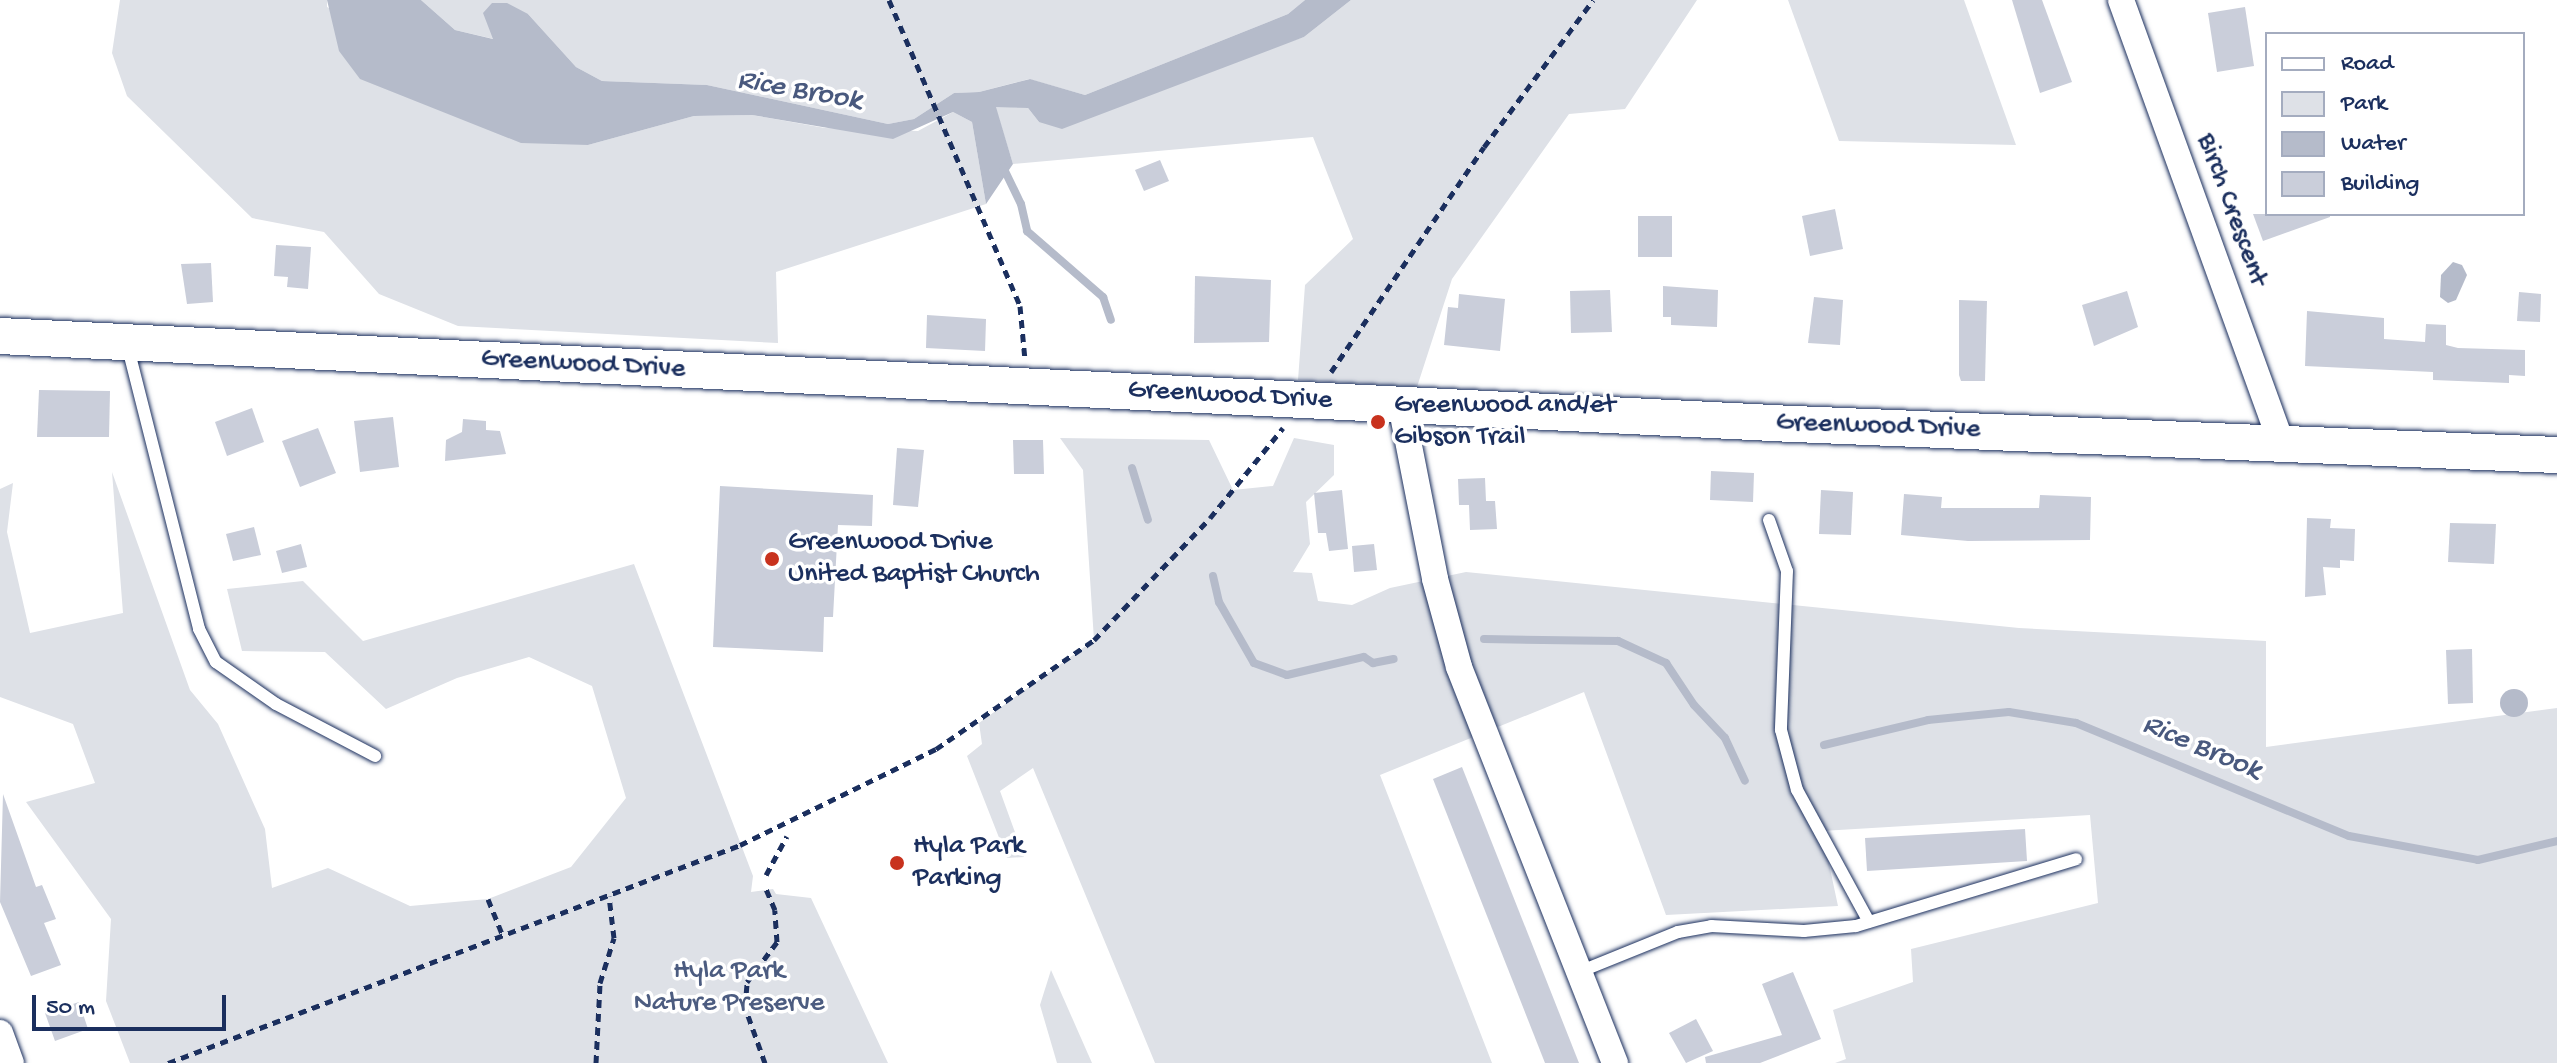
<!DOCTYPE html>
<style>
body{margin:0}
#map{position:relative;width:2557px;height:1063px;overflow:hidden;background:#fff;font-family:"Gochi Hand",sans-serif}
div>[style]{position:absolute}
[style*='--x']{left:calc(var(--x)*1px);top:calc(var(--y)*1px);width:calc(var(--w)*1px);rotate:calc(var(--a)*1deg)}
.green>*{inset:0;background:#dee1e7}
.water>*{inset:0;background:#b5bbca}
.round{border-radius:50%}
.stream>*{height:8px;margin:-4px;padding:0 4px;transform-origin:4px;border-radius:4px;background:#b5bbca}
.building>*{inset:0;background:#caceda}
.path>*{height:5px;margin-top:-2.5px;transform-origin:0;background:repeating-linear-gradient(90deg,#1b2f5e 0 8px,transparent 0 14px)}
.roads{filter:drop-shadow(0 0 2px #1b2f5e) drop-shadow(0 0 2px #1b2f5e)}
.lane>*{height:12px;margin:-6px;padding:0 6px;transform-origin:6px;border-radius:6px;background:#fff}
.street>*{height:26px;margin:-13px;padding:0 13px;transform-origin:13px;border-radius:13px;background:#fff}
.secondary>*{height:36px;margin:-18px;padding:0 18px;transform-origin:18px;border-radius:18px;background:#fff}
.dots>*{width:22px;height:22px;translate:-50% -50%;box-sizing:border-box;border:4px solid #fff;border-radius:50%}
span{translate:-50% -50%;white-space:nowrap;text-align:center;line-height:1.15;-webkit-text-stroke:7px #fff;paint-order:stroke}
.street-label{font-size:28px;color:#1b2f5e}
.poi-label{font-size:28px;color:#1b2f5e}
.left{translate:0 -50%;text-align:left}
.park-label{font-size:28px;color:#4c5c80}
.water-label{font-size:30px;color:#49597e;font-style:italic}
.legend{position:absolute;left:2265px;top:32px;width:260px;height:184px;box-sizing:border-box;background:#fff;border:2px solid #a4acbf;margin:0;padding:10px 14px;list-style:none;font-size:24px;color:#1b2f5e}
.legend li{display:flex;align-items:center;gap:16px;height:40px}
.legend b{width:40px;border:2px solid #a4acbf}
.scale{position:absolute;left:32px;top:995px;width:194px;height:36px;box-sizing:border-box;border:4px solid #1b2f5e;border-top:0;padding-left:10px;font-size:24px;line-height:28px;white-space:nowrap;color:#1b2f5e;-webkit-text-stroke:6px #fff;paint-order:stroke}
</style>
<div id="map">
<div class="green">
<i style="clip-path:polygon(120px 0,327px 0,327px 7px,588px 145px,694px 116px,752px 115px,825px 128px,918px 131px,953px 112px,972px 122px,986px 204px,776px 272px,778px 343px,458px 326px,379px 294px,324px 232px,252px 218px,127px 96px,112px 53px)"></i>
<i style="clip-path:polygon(421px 0,1305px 0,1288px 14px,1085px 95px,1029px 79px,979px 92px,954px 93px,914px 119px,888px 124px,707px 85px,602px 81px,576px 67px,528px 14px,494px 39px,455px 30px)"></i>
<i style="clip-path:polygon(1351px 0,1697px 0,1625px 109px,1569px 114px,1452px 279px,1417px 387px,1298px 380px,1305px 285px,1353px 239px,1313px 137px,1013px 164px,995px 106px,1028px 108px,1039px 122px,1304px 37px)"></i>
<i style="clip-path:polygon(1788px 0,1964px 0,2016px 145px,1839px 141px)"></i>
<i style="clip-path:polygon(1060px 438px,1209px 440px,1233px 490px,1273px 486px,1294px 438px,1334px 445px,1334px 475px,1306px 502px,1310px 544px,1293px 572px,1312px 573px,1318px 601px,1352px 605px,1390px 588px,1466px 572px,2019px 628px,2266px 641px,2266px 747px,2557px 708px,2557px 1063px,1835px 1063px,1846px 1059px,1833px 1010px,1913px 982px,1911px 949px,2098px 903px,2090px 815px,1822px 831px,1838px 906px,1666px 915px,1584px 692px,1380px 775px,1492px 1063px,1155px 1063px,1033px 768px,1000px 791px,1024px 857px,1007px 858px,967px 756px,982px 744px,979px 723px,1094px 640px,1083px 470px)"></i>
<i style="clip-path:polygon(112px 472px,190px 690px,218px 724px,265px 829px,272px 888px,328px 868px,410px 906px,488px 899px,571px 867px,626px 798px,592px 686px,529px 657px,457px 678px,386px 709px,325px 652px,242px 651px,227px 589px,303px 581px,363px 641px,634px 564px,753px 876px,751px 892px,773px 889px,776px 894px,811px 898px,888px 1063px,130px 1063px,106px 1001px,111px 919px,26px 802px,95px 783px,73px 724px,0 697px,0 489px,13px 483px,7px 532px,30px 633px,123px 613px)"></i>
<i style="clip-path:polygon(1051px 970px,1092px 1063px,1057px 1063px,1040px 1005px)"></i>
</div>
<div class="water">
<i style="clip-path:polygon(327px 0,421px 0,455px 30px,493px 39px,483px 13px,492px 3px,507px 3px,528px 14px,576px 67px,602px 81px,707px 85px,888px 124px,914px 119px,954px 93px,979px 92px,1030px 79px,1085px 95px,1288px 14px,1305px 0,1351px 0,1304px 37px,1062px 129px,1039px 122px,1028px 108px,996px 107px,1013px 164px,986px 204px,972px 122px,953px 112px,893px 139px,752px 115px,694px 116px,588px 145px,521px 143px,360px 79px,339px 51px)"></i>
<i style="clip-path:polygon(2453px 262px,2462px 265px,2467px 275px,2456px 300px,2448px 303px,2440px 297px,2441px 275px)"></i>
<i class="round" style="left:2500px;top:689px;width:28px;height:28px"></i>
</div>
<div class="stream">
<i style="--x:1003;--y:167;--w:41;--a:64.1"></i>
<i style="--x:1021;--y:204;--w:28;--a:77"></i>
<i style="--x:1027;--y:231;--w:101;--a:41"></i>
<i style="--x:1103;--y:297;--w:24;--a:71"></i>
<i style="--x:1132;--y:468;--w:54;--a:72.9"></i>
<i style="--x:1213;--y:576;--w:27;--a:77"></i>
<i style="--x:1219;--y:602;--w:70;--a:60.2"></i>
<i style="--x:1254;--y:663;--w:35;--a:20"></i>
<i style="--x:1287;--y:675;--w:79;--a:-13.2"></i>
<i style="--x:1364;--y:657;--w:11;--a:34"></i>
<i style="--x:1373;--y:663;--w:21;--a:-11"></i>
<i style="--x:1484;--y:639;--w:134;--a:0.9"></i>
<i style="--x:1618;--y:641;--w:53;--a:24.6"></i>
<i style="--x:1666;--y:663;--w:50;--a:56.3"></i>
<i style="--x:1694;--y:705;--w:45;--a:46.8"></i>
<i style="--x:1725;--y:738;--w:47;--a:65.1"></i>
<i style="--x:1824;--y:745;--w:107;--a:-13.5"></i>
<i style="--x:1928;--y:720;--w:81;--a:-5.6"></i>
<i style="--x:2009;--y:712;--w:68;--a:9.3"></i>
<i style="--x:2076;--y:723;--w:295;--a:22.5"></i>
<i style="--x:2349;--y:836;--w:131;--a:10.5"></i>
<i style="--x:2478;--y:860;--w:81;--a:-13.5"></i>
</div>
<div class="building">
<i style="clip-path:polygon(2012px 0,2042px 0,2072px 82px,2040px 93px)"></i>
<i style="clip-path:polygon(2245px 7px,2254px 66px,2217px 72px,2208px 13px)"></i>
<i style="clip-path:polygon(1160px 160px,1169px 181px,1144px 191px,1135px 170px)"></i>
<i style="clip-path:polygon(1835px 209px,1843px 249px,1810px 256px,1802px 216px)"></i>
<i style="clip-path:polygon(2253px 214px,2330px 214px,2330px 217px,2263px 241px)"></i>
<i style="clip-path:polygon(1638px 216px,1672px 216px,1672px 257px,1638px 257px)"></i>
<i style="clip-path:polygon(276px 245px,311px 247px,308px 289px,287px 287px,288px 277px,274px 276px)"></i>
<i style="clip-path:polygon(211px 263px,213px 302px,187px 304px,181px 264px)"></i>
<i style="clip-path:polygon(1195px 276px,1271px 280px,1269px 342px,1194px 343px)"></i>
<i style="clip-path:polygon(1663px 286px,1718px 290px,1717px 327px,1671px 325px,1671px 317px,1663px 317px)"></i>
<i style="clip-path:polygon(1610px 290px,1612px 332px,1571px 333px,1570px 291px)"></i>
<i style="clip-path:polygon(2127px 291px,2138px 327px,2094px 346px,2082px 305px)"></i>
<i style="clip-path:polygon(2519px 292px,2541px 294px,2540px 322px,2517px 321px)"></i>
<i style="clip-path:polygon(1459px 294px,1505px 299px,1500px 351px,1444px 345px,1448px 307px,1458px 308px)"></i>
<i style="clip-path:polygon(1814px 297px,1843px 300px,1840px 345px,1808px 343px)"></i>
<i style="clip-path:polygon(1959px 300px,1987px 301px,1985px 381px,1961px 381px,1959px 375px)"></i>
<i style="clip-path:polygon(2307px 311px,2384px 318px,2384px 339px,2425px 342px,2426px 324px,2446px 325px,2446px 345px,2458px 348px,2525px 350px,2525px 376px,2509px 375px,2509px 383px,2433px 380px,2433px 372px,2305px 366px)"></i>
<i style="clip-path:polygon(927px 315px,986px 319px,985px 351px,926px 348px)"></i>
<i style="clip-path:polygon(39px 390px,110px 391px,109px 437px,37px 437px)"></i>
<i style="clip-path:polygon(252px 408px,264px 442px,227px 456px,215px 422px)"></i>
<i style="clip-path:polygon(393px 417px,399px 467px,360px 472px,354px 421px)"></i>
<i style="clip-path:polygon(463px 419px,486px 421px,486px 430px,500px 431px,506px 454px,445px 461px,446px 440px,462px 432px)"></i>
<i style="clip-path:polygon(318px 428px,336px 473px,300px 487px,282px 441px)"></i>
<i style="clip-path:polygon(1013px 440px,1043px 440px,1044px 474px,1014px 474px)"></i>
<i style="clip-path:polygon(897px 448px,924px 450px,918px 507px,893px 505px)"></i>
<i style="clip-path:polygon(1711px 471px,1754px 473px,1753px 502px,1710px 500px)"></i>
<i style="clip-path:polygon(1485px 478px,1486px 501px,1495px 501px,1497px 529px,1470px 530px,1469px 505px,1459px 505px,1458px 479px)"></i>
<i style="clip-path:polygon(720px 486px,873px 495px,872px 526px,838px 525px,833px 617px,824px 617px,823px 652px,713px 647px)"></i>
<i style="clip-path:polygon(1342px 490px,1348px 549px,1329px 551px,1326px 533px,1318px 533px,1314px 493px)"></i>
<i style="clip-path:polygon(1821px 490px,1853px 492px,1851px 535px,1819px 534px)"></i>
<i style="clip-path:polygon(1904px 494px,1942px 497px,1941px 508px,2039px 508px,2040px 495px,2091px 497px,2090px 540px,1968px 541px,1901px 535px)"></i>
<i style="clip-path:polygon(2307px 518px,2331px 519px,2330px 528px,2355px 529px,2354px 561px,2340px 560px,2340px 568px,2323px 567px,2326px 595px,2305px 597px)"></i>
<i style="clip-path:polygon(2450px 523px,2496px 524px,2494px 564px,2448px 562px)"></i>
<i style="clip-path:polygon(254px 527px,261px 555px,233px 561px,226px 534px)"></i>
<i style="clip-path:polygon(301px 544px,307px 567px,282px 573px,276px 551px)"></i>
<i style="clip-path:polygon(1374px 544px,1377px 570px,1354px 572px,1352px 546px)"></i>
<i style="clip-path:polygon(2472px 649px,2473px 703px,2448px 704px,2446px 650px)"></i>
<i style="clip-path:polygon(1462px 767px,1579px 1063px,1545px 1063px,1433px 779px)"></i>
<i style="clip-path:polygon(3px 794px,36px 887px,42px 885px,56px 919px,44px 923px,61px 965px,31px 976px,0 902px)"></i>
<i style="clip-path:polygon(2025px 829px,2027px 861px,1867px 871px,1865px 838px)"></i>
<i style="clip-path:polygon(1793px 972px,1821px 1039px,1760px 1063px,1706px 1063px,1705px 1057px,1782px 1035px,1762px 984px)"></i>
<i style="clip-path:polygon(79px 1002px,88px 1029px,55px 1041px,45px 1013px)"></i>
<i style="clip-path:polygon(1696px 1019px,1713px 1051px,1686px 1063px,1669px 1033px)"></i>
</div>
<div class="path">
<i style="--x:889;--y:0;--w:333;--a:66.8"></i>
<i style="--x:1020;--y:306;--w:54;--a:84.7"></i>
<i style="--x:1331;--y:372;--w:272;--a:-55.8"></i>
<i style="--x:1484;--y:147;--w:183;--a:-53.4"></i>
<i style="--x:766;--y:875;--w:44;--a:-61.7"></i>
<i style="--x:488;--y:899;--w:40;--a:68"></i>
<i style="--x:168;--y:1063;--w:612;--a:-20.86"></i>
<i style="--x:740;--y:845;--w:218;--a:-26.1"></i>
<i style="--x:936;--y:749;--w:192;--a:-34.6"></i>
<i style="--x:1094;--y:640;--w:168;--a:-46.4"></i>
<i style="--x:1210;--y:518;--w:116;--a:-51"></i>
<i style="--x:596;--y:1063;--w:80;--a:-87.1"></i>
<i style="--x:600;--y:983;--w:47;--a:-72.7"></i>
<i style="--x:614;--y:938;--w:42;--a:-96.8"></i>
<i style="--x:765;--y:1063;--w:59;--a:-109.7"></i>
<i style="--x:745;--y:1007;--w:25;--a:-85"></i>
<i style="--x:747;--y:982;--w:50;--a:-53.1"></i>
<i style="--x:777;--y:942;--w:32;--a:-94"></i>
<i style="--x:775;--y:910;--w:25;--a:-113"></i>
</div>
<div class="roads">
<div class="lane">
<i style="--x:128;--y:348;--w:290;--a:75.8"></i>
<i style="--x:199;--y:629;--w:37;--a:63"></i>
<i style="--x:216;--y:662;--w:73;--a:35"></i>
<i style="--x:276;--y:704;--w:112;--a:27.7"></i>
<i style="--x:1769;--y:520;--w:54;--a:70.6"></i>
<i style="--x:1787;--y:571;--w:159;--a:92.2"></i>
<i style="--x:1781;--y:730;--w:62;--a:75.1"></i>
<i style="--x:1797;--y:790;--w:150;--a:61.4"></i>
<i style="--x:1579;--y:972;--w:107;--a:-22"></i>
<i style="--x:1678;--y:932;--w:34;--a:-10"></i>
<i style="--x:1711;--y:926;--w:93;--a:3.1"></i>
<i style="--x:1804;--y:931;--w:52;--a:-5.5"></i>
<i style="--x:1856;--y:926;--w:230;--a:-16.9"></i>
</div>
<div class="street">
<i style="--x:2121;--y:0;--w:469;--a:70.1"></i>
<i style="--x:1401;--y:405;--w:177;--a:78.9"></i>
<i style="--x:1435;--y:579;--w:91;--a:74.7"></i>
<i style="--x:1459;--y:667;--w:426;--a:68.5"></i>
<i style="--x:0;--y:1033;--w:32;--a:70"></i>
</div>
<div class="secondary">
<i style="--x:0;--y:336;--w:1772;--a:2.81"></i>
<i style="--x:1770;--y:423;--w:788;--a:2.33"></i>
</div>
</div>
<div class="dots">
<i style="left:1378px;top:422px;background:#c8321e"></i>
<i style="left:772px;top:559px;background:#c8321e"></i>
<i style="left:897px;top:863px;background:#c8321e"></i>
</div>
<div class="street-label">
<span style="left:2231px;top:210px;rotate:70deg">Birch Crescent</span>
<span style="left:583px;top:365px;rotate:3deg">Greenwood Drive</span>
<span style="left:1230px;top:396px;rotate:3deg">Greenwood Drive</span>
<span style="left:1878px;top:427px;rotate:2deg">Greenwood Drive</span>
</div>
<div class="poi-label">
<span class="left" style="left:1394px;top:422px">Greenwood and/et<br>Gibson Trail</span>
<span class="left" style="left:788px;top:559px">Greenwood Drive<br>United Baptist Church</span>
<span class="left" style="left:913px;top:863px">Hyla Park<br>Parking</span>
</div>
<div class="park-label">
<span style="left:729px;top:988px">Hyla Park<br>Nature Preserve</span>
</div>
<div class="water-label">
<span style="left:799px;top:92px;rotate:10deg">Rice Brook</span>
<span style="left:2201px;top:749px;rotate:23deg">Rice Brook</span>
</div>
<ul class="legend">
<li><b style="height:10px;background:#fff"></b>Road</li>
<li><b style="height:22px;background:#dee1e7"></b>Park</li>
<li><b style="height:22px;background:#b5bbca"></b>Water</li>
<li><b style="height:22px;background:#caceda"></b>Building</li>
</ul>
<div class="scale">50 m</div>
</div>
